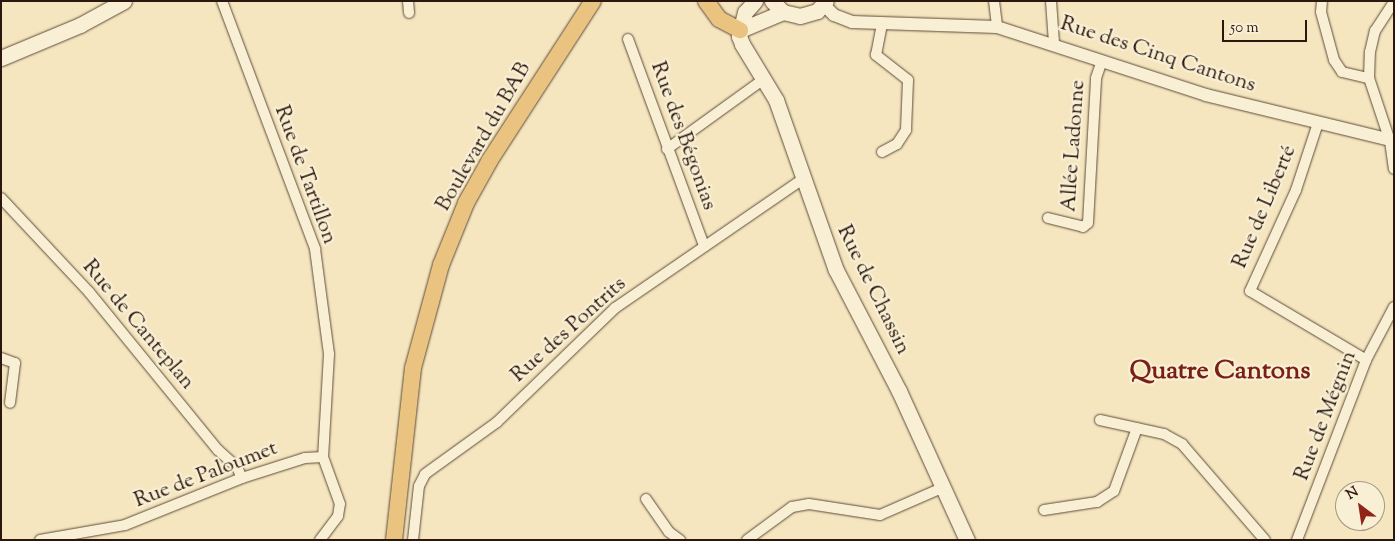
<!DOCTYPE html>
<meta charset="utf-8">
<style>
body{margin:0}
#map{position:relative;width:1395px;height:541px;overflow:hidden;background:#f5e6bf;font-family:"Sorts Mill Goudy",serif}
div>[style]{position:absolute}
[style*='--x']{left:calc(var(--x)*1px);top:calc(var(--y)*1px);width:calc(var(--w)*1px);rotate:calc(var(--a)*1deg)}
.roads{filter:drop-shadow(0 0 1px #5e4b3a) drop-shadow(0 0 1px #5e4b3a)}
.minor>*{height:10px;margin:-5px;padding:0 5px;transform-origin:5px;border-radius:5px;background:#f8efd5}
.tertiary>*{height:12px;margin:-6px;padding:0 6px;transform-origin:6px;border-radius:6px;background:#f8efd5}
.secondary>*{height:15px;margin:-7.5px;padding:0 7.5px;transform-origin:7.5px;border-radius:7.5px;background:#f8efd5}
.primary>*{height:16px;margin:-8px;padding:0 8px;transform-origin:8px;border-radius:8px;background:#eac380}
span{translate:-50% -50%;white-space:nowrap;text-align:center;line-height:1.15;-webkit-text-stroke:4.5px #f8efd5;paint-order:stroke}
.street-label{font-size:21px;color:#2b170e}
.district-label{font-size:26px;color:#7a1f14;font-weight:700}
.frame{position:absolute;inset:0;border:2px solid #2b170e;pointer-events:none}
.north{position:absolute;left:1335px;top:481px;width:50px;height:50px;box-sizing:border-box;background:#f8efd5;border:1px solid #a69985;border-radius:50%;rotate:329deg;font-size:14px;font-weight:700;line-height:20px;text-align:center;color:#2b170e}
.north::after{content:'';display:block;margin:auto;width:18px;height:22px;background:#8f2418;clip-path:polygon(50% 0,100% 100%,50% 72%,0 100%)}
.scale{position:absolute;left:1222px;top:20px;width:85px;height:22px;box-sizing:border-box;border:2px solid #2b170e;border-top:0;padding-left:6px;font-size:15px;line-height:18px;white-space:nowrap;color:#2b170e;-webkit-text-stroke:4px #f8efd5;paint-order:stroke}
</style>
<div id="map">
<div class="roads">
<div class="minor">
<i style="--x:222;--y:1;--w:265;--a:69.4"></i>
<i style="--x:315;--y:249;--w:106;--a:82.4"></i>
<i style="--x:329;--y:354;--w:103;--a:93.3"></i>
<i style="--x:408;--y:1;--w:12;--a:85"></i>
<i style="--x:994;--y:1;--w:26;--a:83"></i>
<i style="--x:1051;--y:1;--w:42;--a:85.9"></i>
<i style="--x:1322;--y:1;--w:11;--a:95"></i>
<i style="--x:1321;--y:12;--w:50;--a:74.8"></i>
<i style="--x:1334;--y:60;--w:14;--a:56"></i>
<i style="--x:1342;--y:72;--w:28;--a:13"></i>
<i style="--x:1369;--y:78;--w:66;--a:71.6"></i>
<i style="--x:1390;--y:141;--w:28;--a:82"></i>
<i style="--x:628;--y:39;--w:221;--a:69.8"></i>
<i style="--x:1369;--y:78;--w:26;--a:-88"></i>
<i style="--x:1370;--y:52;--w:22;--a:-77"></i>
<i style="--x:1375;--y:31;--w:35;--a:-57"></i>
<i style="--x:1318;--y:123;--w:71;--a:108.2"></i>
<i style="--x:1296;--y:190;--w:111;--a:114.5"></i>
<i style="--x:1250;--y:291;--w:135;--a:30.7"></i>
<i style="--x:667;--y:149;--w:120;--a:-35.8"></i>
<i style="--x:882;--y:152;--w:17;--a:-28"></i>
<i style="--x:897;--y:144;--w:17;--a:-57"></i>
<i style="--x:906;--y:130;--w:50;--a:-87.7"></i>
<i style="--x:908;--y:80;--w:41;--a:-142"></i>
<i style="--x:876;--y:55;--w:33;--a:-79"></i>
<i style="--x:1;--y:198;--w:129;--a:46.9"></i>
<i style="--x:89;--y:292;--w:204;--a:50.8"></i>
<i style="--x:218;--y:450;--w:25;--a:42"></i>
<i style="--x:237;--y:467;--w:12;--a:66"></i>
<i style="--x:1048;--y:218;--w:36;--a:14"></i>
<i style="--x:1083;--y:227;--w:6;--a:-39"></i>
<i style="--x:1088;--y:223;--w:145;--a:-86.8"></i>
<i style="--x:1096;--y:78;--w:18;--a:-71"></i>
<i style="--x:1;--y:358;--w:15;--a:20"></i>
<i style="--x:15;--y:363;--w:40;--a:97.1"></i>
<i style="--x:1100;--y:420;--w:66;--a:12.3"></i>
<i style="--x:1164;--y:434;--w:21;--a:29"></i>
<i style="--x:1182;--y:444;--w:127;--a:49.2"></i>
<i style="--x:646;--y:499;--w:40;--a:55.1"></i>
<i style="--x:669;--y:532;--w:14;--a:36"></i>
<i style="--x:1044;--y:510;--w:54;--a:-8.6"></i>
<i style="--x:1097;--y:502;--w:20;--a:-33"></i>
<i style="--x:1114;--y:491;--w:67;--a:-69.9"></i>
<i style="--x:40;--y:540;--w:86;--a:-10"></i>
<i style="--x:125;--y:525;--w:126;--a:-21.9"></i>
<i style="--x:242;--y:478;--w:66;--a:-17.6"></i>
<i style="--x:305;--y:458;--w:18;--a:-3"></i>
<i style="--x:320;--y:540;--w:30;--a:-53"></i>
<i style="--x:338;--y:516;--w:12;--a:-81"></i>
<i style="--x:340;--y:504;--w:50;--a:-109.9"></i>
<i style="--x:413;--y:540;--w:54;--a:-83.7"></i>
<i style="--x:419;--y:486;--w:13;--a:-63"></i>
<i style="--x:425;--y:474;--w:89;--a:-35.8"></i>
<i style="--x:497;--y:422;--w:164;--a:-44"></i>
<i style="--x:615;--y:308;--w:228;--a:-34.5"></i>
<i style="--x:747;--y:540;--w:56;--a:-36.3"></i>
<i style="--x:792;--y:507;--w:17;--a:-10"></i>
<i style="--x:809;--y:504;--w:72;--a:8.8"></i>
<i style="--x:880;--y:515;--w:70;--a:-23.6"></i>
<i style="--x:1297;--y:540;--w:193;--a:-69"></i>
<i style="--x:1366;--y:360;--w:60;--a:-62.2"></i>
</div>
<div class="tertiary">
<i style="--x:824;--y:5;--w:14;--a:45"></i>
<i style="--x:834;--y:15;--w:19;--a:21"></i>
<i style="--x:852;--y:22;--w:145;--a:2"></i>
<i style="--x:997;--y:27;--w:220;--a:18"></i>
<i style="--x:1206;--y:95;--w:194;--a:13.7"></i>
</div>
<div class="secondary">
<i style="--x:755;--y:1;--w:15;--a:132"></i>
<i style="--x:745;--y:12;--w:25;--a:104"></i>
<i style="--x:739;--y:36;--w:9;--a:69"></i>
<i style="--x:742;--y:44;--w:66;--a:58.7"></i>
<i style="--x:776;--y:100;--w:180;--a:70.6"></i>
<i style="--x:836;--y:270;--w:136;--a:62.5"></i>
<i style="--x:899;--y:391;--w:164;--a:65.5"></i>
<i style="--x:772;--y:1;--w:16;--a:45"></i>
<i style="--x:783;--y:12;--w:17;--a:13"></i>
<i style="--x:800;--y:16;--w:18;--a:-16"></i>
<i style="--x:817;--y:11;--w:13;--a:-48"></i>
<i style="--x:740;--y:30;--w:47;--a:-22.7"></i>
<i style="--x:1;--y:58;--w:86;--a:-22.7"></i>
<i style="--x:80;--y:25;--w:50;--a:-28.6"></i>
</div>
<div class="primary">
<i style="--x:706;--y:1;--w:22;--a:54"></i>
<i style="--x:719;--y:19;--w:24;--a:28"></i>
<i style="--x:394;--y:540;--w:173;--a:-83.7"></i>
<i style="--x:413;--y:368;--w:107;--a:-74.8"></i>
<i style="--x:441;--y:265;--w:67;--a:-68"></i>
<i style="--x:466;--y:203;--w:49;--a:-60.8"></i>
<i style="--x:490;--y:160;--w:189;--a:-57.1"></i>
</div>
</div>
<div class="street-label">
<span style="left:1158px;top:55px;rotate:18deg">Rue des Cinq Cantons</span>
<span style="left:683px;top:136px;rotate:70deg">Rue des Bégonias</span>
<span style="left:484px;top:137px;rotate:-60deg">Boulevard du BAB</span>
<span style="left:1074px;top:146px;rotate:-86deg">Allée Ladonne</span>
<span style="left:305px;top:175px;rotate:70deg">Rue de Tartillon</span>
<span style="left:1265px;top:207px;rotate:-67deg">Rue de Liberté</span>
<span style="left:873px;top:290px;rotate:64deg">Rue de Chassin</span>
<span style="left:138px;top:325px;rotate:50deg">Rue de Canteplan</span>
<span style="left:569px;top:330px;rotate:-42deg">Rue des Pontrits</span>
<span style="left:1326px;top:416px;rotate:-69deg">Rue de Mégnin</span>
<span style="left:206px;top:475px;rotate:-21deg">Rue de Paloumet</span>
</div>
<div class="district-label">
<span style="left:1220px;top:372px">Quatre Cantons</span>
</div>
<div class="frame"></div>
<div class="north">N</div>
<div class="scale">50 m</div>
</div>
